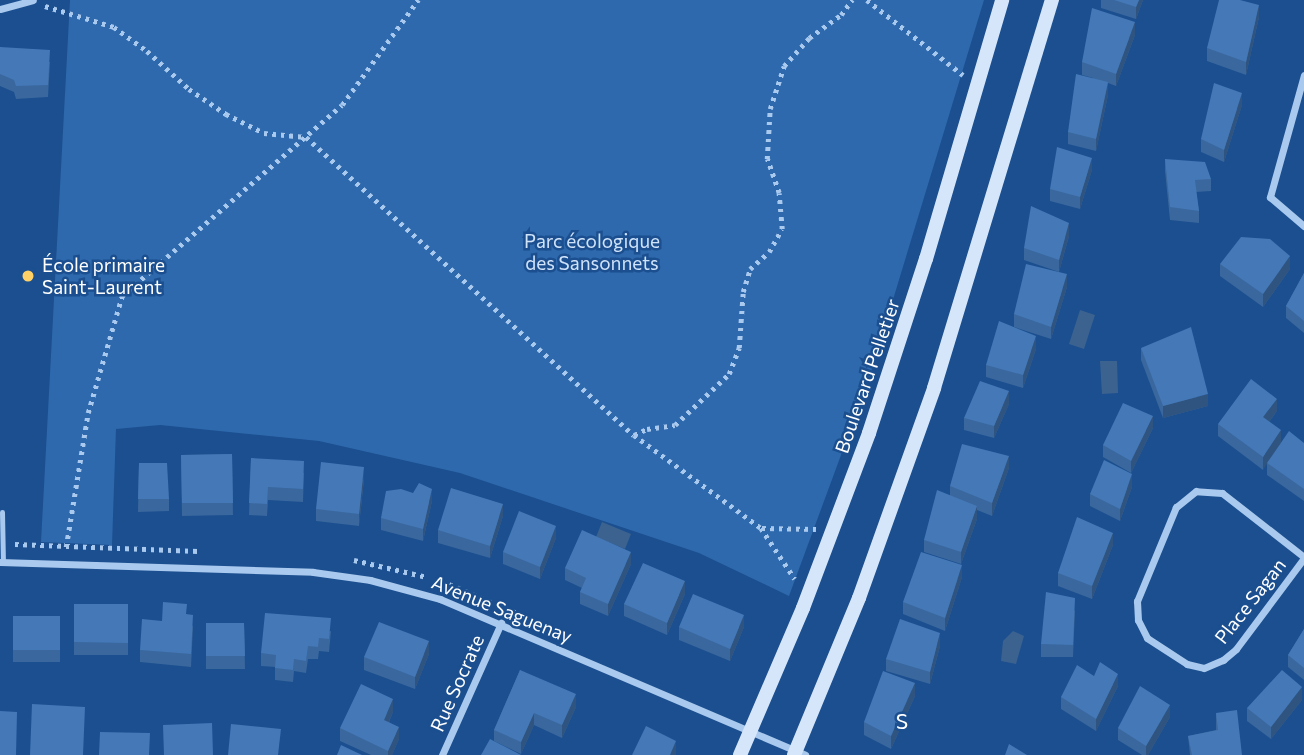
<!DOCTYPE html>
<meta charset="utf-8">
<style>
body{margin:0}
#map{position:relative;width:1304px;height:755px;overflow:hidden;background:#1b4f8f;font-family:Commissioner,sans-serif}
div>[style]{position:absolute}
[style*='--x']{left:calc(var(--x)*1px);top:calc(var(--y)*1px);width:calc(var(--w)*1px);rotate:calc(var(--a)*1deg)}
.green>*{inset:0;background:#2e69ad}
.water>*{inset:0;background:#3c6290}
.path>*{height:4.5px;margin-top:-2.25px;transform-origin:0;background:repeating-linear-gradient(90deg,#a9c9ee 0 3.5px,transparent 0 8.5px)}
.lane>*{height:5px;margin:-2.5px;padding:0 2.5px;transform-origin:2.5px;border-radius:2.5px;background:#a9c9ee}
.street>*{height:7px;margin:-3.5px;padding:0 3.5px;transform-origin:3.5px;border-radius:3.5px;background:#a9c9ee}
.secondary>*{height:14px;margin:-7px;padding:0 7px;transform-origin:7px;border-radius:7px;background:#d6e6fa}
.wall>*{inset:0;background:#3a679d}
.shaded-wall>*{inset:0;background:#305480}
.building>*{inset:0;background:#4478b7}
.dots>*{width:19px;height:19px;translate:-50% -50%;box-sizing:border-box;border:4px solid #1b4f8f;border-radius:50%}
span{translate:-50% -50%;white-space:nowrap;text-align:center;line-height:1.15;-webkit-text-stroke:5px #1b4f8f;paint-order:stroke}
.park-label{font-size:19px;color:#cfe3fa}
.poi-label{font-size:19px;color:#fff}
.left{translate:0 -50%;text-align:left}
.street-label{font-size:19px;color:#fff}
.neighbourhood-label{font-size:21px;color:#fff;letter-spacing:2px}
</style>
<div id="map">
<div class="green">
<i style="clip-path:polygon(70px 0,984px 0,868px 382px,789px 596px,699px 553px,460px 473px,319px 441px,160px 425px,116px 429px,112px 545px,41px 542px)"></i>
</div>
<div class="water">
<i style="clip-path:polygon(1080px 310px,1095px 315px,1084px 349px,1069px 344px)"></i>
<i style="clip-path:polygon(1100px 361px,1117px 361px,1118px 393px,1102px 394px)"></i>
<i style="clip-path:polygon(602px 522px,631px 534px,625px 549px,596px 537px)"></i>
<i style="clip-path:polygon(1013px 631px,1024px 636px,1016px 664px,1001px 661px,1003px 641px)"></i>
</div>
<div class="path">
<i style="--x:867;--y:0;--w:122;--a:38"></i>
<i style="--x:45;--y:6;--w:72;--a:16.9"></i>
<i style="--x:114;--y:27;--w:41;--a:36"></i>
<i style="--x:147;--y:51;--w:57;--a:42.1"></i>
<i style="--x:189;--y:89;--w:45;--a:34"></i>
<i style="--x:226;--y:114;--w:42;--a:26.6"></i>
<i style="--x:264;--y:133;--w:42;--a:5.4"></i>
<i style="--x:306;--y:137;--w:443;--a:42.3"></i>
<i style="--x:634;--y:435;--w:157;--a:36.2"></i>
<i style="--x:761;--y:528;--w:61;--a:56.3"></i>
<i style="--x:634;--y:435;--w:14;--a:-25"></i>
<i style="--x:647;--y:429;--w:28;--a:-8"></i>
<i style="--x:675;--y:425;--w:74;--a:-43.4"></i>
<i style="--x:729;--y:374;--w:28;--a:-69"></i>
<i style="--x:739;--y:348;--w:56;--a:-85.9"></i>
<i style="--x:743;--y:292;--w:24;--a:-73"></i>
<i style="--x:750;--y:269;--w:25;--a:-42"></i>
<i style="--x:769;--y:252;--w:26;--a:-61"></i>
<i style="--x:782;--y:229;--w:36;--a:-95"></i>
<i style="--x:779;--y:193;--w:36;--a:-109"></i>
<i style="--x:767;--y:159;--w:50;--a:-86.6"></i>
<i style="--x:770;--y:109;--w:45;--a:-72"></i>
<i style="--x:784;--y:66;--w:38;--a:-48"></i>
<i style="--x:809;--y:38;--w:39;--a:-36"></i>
<i style="--x:841;--y:15;--w:19;--a:-54"></i>
<i style="--x:762;--y:528;--w:54;--a:1.1"></i>
<i style="--x:15;--y:544;--w:183;--a:2.2"></i>
<i style="--x:66;--y:547;--w:136;--a:-80.7"></i>
<i style="--x:88;--y:413;--w:122;--a:-73.8"></i>
<i style="--x:122;--y:296;--w:291;--a:-41"></i>
<i style="--x:342;--y:105;--w:130;--a:-54.1"></i>
<i style="--x:354;--y:560;--w:75;--a:13.1"></i>
<i style="--x:449;--y:584;--w:107;--a:23.2"></i>
</div>
<div class="lane">
<i style="--x:2;--y:512;--w:50;--a:88.9"></i>
</div>
<div class="street">
<i style="--x:0;--y:9;--w:34;--a:-15"></i>
<i style="--x:1304;--y:75;--w:127;--a:105.6"></i>
<i style="--x:1270;--y:197;--w:45;--a:40.5"></i>
<i style="--x:1304;--y:557;--w:104;--a:-142"></i>
<i style="--x:1222;--y:493;--w:26;--a:-176"></i>
<i style="--x:1196;--y:491;--w:26;--a:141"></i>
<i style="--x:1176;--y:507;--w:102;--a:112.5"></i>
<i style="--x:1137;--y:601;--w:19;--a:87"></i>
<i style="--x:1138;--y:620;--w:20;--a:63"></i>
<i style="--x:1147;--y:638;--w:48;--a:33"></i>
<i style="--x:1187;--y:664;--w:17;--a:13"></i>
<i style="--x:1204;--y:668;--w:21;--a:-23"></i>
<i style="--x:1223;--y:660;--w:17;--a:-40"></i>
<i style="--x:1236;--y:649;--w:114;--a:-53.2"></i>
<i style="--x:0;--y:562;--w:313;--a:1.8"></i>
<i style="--x:313;--y:572;--w:58;--a:8"></i>
<i style="--x:370;--y:580;--w:73;--a:15.2"></i>
<i style="--x:440;--y:599;--w:397;--a:23.1"></i>
<i style="--x:442;--y:755;--w:145;--a:-65.9"></i>
</div>
<div class="secondary">
<i style="--x:740;--y:755;--w:160;--a:-66.8"></i>
<i style="--x:803;--y:608;--w:187;--a:-69.3"></i>
<i style="--x:869;--y:433;--w:183;--a:-71.9"></i>
<i style="--x:926;--y:259;--w:270;--a:-73.6"></i>
<i style="--x:794;--y:755;--w:170;--a:-67.5"></i>
<i style="--x:859;--y:598;--w:223;--a:-70.3"></i>
<i style="--x:934;--y:388;--w:406;--a:-73.1"></i>
</div>
<div class="wall">
<i style="clip-path:polygon(1101px 0,1143px 0,1136px 19px,1101px 8px)"></i>
<i style="clip-path:polygon(1259px 17px,1246px 75px,1207px 61px,1207px 48px)"></i>
<i style="clip-path:polygon(1135px 35px,1116px 86px,1108px 83px,1108px 95px,1096px 151px,1068px 144px,1068px 132px,1093px 78px,1082px 75px,1082px 62px)"></i>
<i style="clip-path:polygon(0 47px,50px 62px,48px 97px,16px 99px,14px 92px,0 86px)"></i>
<i style="clip-path:polygon(1242px 105px,1224px 162px,1201px 152px,1201px 139px)"></i>
<i style="clip-path:polygon(1165px 159px,1211px 179px,1211px 191px,1196px 192px,1199px 211px,1199px 223px,1170px 220px,1165px 171px)"></i>
<i style="clip-path:polygon(1092px 170px,1080px 209px,1050px 201px,1050px 189px)"></i>
<i style="clip-path:polygon(1069px 236px,1059px 272px,1024px 260px,1024px 248px)"></i>
<i style="clip-path:polygon(1220px 264px,1290px 269px,1263px 307px,1220px 276px)"></i>
<i style="clip-path:polygon(1304px 273px,1304px 333px,1286px 318px,1286px 306px)"></i>
<i style="clip-path:polygon(1067px 287px,1051px 339px,1014px 327px,1014px 314px)"></i>
<i style="clip-path:polygon(1141px 348px,1208px 406px,1163px 418px,1141px 360px)"></i>
<i style="clip-path:polygon(1036px 349px,1023px 388px,986px 377px,986px 365px)"></i>
<i style="clip-path:polygon(1009px 404px,994px 438px,964px 430px,964px 418px)"></i>
<i style="clip-path:polygon(1277px 411px,1269px 422px,1263px 470px,1218px 436px,1218px 424px)"></i>
<i style="clip-path:polygon(1153px 428px,1131px 473px,1103px 457px,1103px 445px)"></i>
<i style="clip-path:polygon(1304px 443px,1304px 501px,1267px 475px,1267px 463px)"></i>
<i style="clip-path:polygon(232px 454px,233px 515px,182px 516px,181px 455px)"></i>
<i style="clip-path:polygon(251px 458px,304px 473px,303px 502px,268px 500px,267px 516px,249px 515px)"></i>
<i style="clip-path:polygon(139px 463px,169px 499px,169px 511px,138px 512px)"></i>
<i style="clip-path:polygon(1009px 468px,992px 516px,977px 510px,977px 519px,961px 564px,924px 552px,924px 540px,950px 495px,950px 486px)"></i>
<i style="clip-path:polygon(364px 479px,359px 526px,316px 521px,316px 509px)"></i>
<i style="clip-path:polygon(1132px 487px,1120px 521px,1090px 506px,1090px 494px)"></i>
<i style="clip-path:polygon(432px 501px,423px 541px,381px 530px,381px 518px)"></i>
<i style="clip-path:polygon(503px 516px,490px 558px,438px 543px,438px 530px)"></i>
<i style="clip-path:polygon(556px 538px,540px 579px,503px 564px,503px 552px)"></i>
<i style="clip-path:polygon(1113px 545px,1092px 599px,1058px 586px,1058px 573px)"></i>
<i style="clip-path:polygon(631px 564px,608px 616px,580px 604px,580px 592px,582px 588px,565px 580px,565px 568px)"></i>
<i style="clip-path:polygon(962px 577px,945px 631px,903px 614px,903px 602px)"></i>
<i style="clip-path:polygon(685px 594px,667px 635px,624px 616px,624px 604px)"></i>
<i style="clip-path:polygon(74px 604px,128px 604px,128px 655px,74px 655px)"></i>
<i style="clip-path:polygon(1075px 610px,1073px 657px,1041px 657px,1041px 644px)"></i>
<i style="clip-path:polygon(187px 614px,193px 627px,191px 667px,140px 662px,140px 650px,162px 621px)"></i>
<i style="clip-path:polygon(13px 616px,60px 616px,60px 662px,13px 662px)"></i>
<i style="clip-path:polygon(206px 623px,244px 623px,245px 669px,206px 669px)"></i>
<i style="clip-path:polygon(679px 627px,744px 627px,730px 661px,679px 640px)"></i>
<i style="clip-path:polygon(1304px 629px,1304px 680px,1288px 667px,1288px 655px)"></i>
<i style="clip-path:polygon(331px 631px,329px 652px,319px 651px,318px 659px,308px 659px,306px 673px,294px 671px,293px 682px,275px 680px,275px 667px,261px 666px,261px 653px)"></i>
<i style="clip-path:polygon(940px 646px,930px 684px,886px 671px,886px 659px)"></i>
<i style="clip-path:polygon(429px 654px,415px 689px,364px 670px,364px 657px)"></i>
<i style="clip-path:polygon(520px 670px,576px 707px,562px 738px,534px 725px,521px 754px,494px 741px,494px 730px)"></i>
<i style="clip-path:polygon(1094px 676px,1118px 686px,1096px 731px,1061px 709px,1061px 697px)"></i>
<i style="clip-path:polygon(915px 696px,891px 749px,864px 735px,864px 722px)"></i>
<i style="clip-path:polygon(1302px 700px,1271px 739px,1247px 721px,1247px 708px)"></i>
<i style="clip-path:polygon(393px 712px,389px 722px,399px 739px,392px 755px,371px 755px,340px 741px,340px 728px)"></i>
<i style="clip-path:polygon(1216px 713px,1242px 755px,1190px 755px,1188px 736px,1216px 730px)"></i>
<i style="clip-path:polygon(1170px 717px,1148px 755px,1142px 755px,1118px 740px,1118px 728px)"></i>
</div>
<div class="shaded-wall">
<i style="clip-path:polygon(1139px 0,1143px 0,1136px 19px,1136px 7px)"></i>
<i style="clip-path:polygon(1259px 5px,1259px 17px,1246px 75px,1246px 62px)"></i>
<i style="clip-path:polygon(1135px 22px,1135px 35px,1116px 86px,1116px 74px)"></i>
<i style="clip-path:polygon(1108px 82px,1108px 95px,1096px 151px,1096px 139px)"></i>
<i style="clip-path:polygon(1242px 93px,1242px 105px,1224px 162px,1224px 150px)"></i>
<i style="clip-path:polygon(1092px 158px,1092px 170px,1080px 209px,1080px 197px)"></i>
<i style="clip-path:polygon(1069px 223px,1069px 236px,1059px 272px,1059px 260px)"></i>
<i style="clip-path:polygon(1290px 256px,1290px 269px,1263px 307px,1263px 294px)"></i>
<i style="clip-path:polygon(1067px 274px,1067px 287px,1051px 339px,1051px 327px)"></i>
<i style="clip-path:polygon(1036px 336px,1036px 349px,1023px 388px,1023px 375px)"></i>
<i style="clip-path:polygon(1009px 391px,1009px 404px,994px 438px,994px 426px)"></i>
<i style="clip-path:polygon(1208px 394px,1208px 406px,1163px 418px,1163px 406px)"></i>
<i style="clip-path:polygon(1277px 399px,1277px 411px,1263px 430px,1263px 417px)"></i>
<i style="clip-path:polygon(1153px 416px,1153px 428px,1131px 473px,1131px 461px)"></i>
<i style="clip-path:polygon(1281px 430px,1281px 443px,1263px 470px,1263px 457px)"></i>
<i style="clip-path:polygon(1009px 456px,1009px 468px,992px 516px,992px 503px)"></i>
<i style="clip-path:polygon(364px 467px,364px 479px,359px 526px,359px 514px)"></i>
<i style="clip-path:polygon(1132px 474px,1132px 487px,1120px 521px,1120px 509px)"></i>
<i style="clip-path:polygon(432px 489px,432px 501px,423px 541px,423px 529px)"></i>
<i style="clip-path:polygon(503px 504px,503px 516px,490px 558px,490px 546px)"></i>
<i style="clip-path:polygon(977px 506px,977px 519px,961px 564px,961px 552px)"></i>
<i style="clip-path:polygon(556px 526px,556px 538px,540px 579px,540px 567px)"></i>
<i style="clip-path:polygon(1113px 533px,1113px 545px,1092px 599px,1092px 586px)"></i>
<i style="clip-path:polygon(631px 552px,631px 564px,608px 616px,608px 604px)"></i>
<i style="clip-path:polygon(962px 565px,962px 577px,945px 631px,945px 618px)"></i>
<i style="clip-path:polygon(685px 581px,685px 594px,667px 635px,667px 623px)"></i>
<i style="clip-path:polygon(744px 615px,744px 627px,730px 661px,730px 649px)"></i>
<i style="clip-path:polygon(940px 633px,940px 646px,930px 684px,930px 672px)"></i>
<i style="clip-path:polygon(429px 641px,429px 654px,415px 689px,415px 677px)"></i>
<i style="clip-path:polygon(1118px 674px,1118px 686px,1096px 731px,1096px 719px)"></i>
<i style="clip-path:polygon(915px 683px,915px 696px,891px 749px,891px 736px)"></i>
<i style="clip-path:polygon(1302px 687px,1302px 700px,1271px 739px,1271px 727px)"></i>
<i style="clip-path:polygon(576px 694px,576px 707px,562px 738px,562px 725px)"></i>
<i style="clip-path:polygon(393px 699px,393px 712px,384px 732px,384px 720px)"></i>
<i style="clip-path:polygon(1170px 705px,1170px 717px,1148px 755px,1146px 755px,1146px 746px)"></i>
<i style="clip-path:polygon(534px 713px,534px 725px,521px 754px,521px 742px)"></i>
<i style="clip-path:polygon(399px 727px,399px 739px,392px 755px,388px 755px,388px 751px)"></i>
<i style="clip-path:polygon(676px 741px,676px 755px,670px 755px)"></i>
</div>
<div class="building">
<i style="clip-path:polygon(1114px 0,1139px 0,1136px 7px)"></i>
<i style="clip-path:polygon(1219px 0,1240px 0,1259px 5px,1246px 62px,1207px 48px)"></i>
<i style="clip-path:polygon(1092px 8px,1135px 22px,1116px 74px,1082px 62px)"></i>
<i style="clip-path:polygon(0 47px,50px 50px,48px 85px,16px 86px,14px 80px,0 74px)"></i>
<i style="clip-path:polygon(1076px 74px,1108px 82px,1096px 139px,1068px 132px)"></i>
<i style="clip-path:polygon(1214px 83px,1242px 93px,1224px 150px,1201px 139px)"></i>
<i style="clip-path:polygon(1057px 147px,1092px 158px,1080px 197px,1050px 189px)"></i>
<i style="clip-path:polygon(1165px 159px,1205px 162px,1211px 179px,1195px 180px,1199px 211px,1170px 207px)"></i>
<i style="clip-path:polygon(1031px 206px,1069px 223px,1059px 260px,1024px 248px)"></i>
<i style="clip-path:polygon(1241px 237px,1270px 239px,1290px 256px,1263px 294px,1220px 264px)"></i>
<i style="clip-path:polygon(1026px 264px,1067px 274px,1051px 327px,1014px 314px)"></i>
<i style="clip-path:polygon(1304px 273px,1304px 321px,1286px 306px)"></i>
<i style="clip-path:polygon(999px 321px,1036px 336px,1023px 375px,986px 365px)"></i>
<i style="clip-path:polygon(1191px 327px,1208px 394px,1163px 406px,1141px 348px)"></i>
<i style="clip-path:polygon(1251px 379px,1277px 399px,1263px 417px,1281px 430px,1263px 457px,1218px 424px)"></i>
<i style="clip-path:polygon(980px 381px,1009px 391px,994px 426px,964px 418px)"></i>
<i style="clip-path:polygon(1123px 403px,1153px 416px,1131px 461px,1103px 445px)"></i>
<i style="clip-path:polygon(1289px 431px,1304px 443px,1304px 489px,1267px 463px)"></i>
<i style="clip-path:polygon(962px 444px,1009px 456px,992px 503px,950px 486px)"></i>
<i style="clip-path:polygon(232px 454px,233px 503px,182px 503px,181px 455px)"></i>
<i style="clip-path:polygon(251px 458px,304px 461px,303px 489px,268px 487px,267px 504px,249px 503px)"></i>
<i style="clip-path:polygon(1104px 460px,1132px 474px,1120px 509px,1090px 494px)"></i>
<i style="clip-path:polygon(321px 462px,364px 467px,359px 514px,316px 509px)"></i>
<i style="clip-path:polygon(139px 463px,167px 463px,169px 499px,138px 499px)"></i>
<i style="clip-path:polygon(419px 483px,432px 489px,423px 529px,381px 518px,386px 491px,401px 489px,413px 493px)"></i>
<i style="clip-path:polygon(451px 488px,503px 504px,490px 546px,438px 530px)"></i>
<i style="clip-path:polygon(937px 490px,977px 506px,961px 552px,924px 540px)"></i>
<i style="clip-path:polygon(519px 511px,556px 526px,540px 567px,503px 552px)"></i>
<i style="clip-path:polygon(1077px 517px,1113px 533px,1092px 586px,1058px 573px)"></i>
<i style="clip-path:polygon(582px 530px,631px 552px,608px 604px,580px 592px,586px 578px,565px 568px)"></i>
<i style="clip-path:polygon(921px 552px,962px 565px,945px 618px,903px 602px)"></i>
<i style="clip-path:polygon(643px 563px,685px 581px,667px 623px,624px 604px)"></i>
<i style="clip-path:polygon(1046px 592px,1075px 598px,1073px 645px,1041px 644px)"></i>
<i style="clip-path:polygon(693px 594px,744px 615px,730px 649px,679px 627px)"></i>
<i style="clip-path:polygon(163px 602px,187px 604px,186px 614px,193px 615px,191px 654px,140px 650px,142px 619px,162px 621px)"></i>
<i style="clip-path:polygon(74px 604px,128px 604px,128px 643px,74px 642px)"></i>
<i style="clip-path:polygon(265px 613px,331px 618px,329px 639px,319px 638px,318px 647px,308px 646px,306px 661px,294px 659px,293px 670px,275px 668px,276px 655px,261px 653px)"></i>
<i style="clip-path:polygon(13px 616px,60px 616px,60px 650px,13px 650px)"></i>
<i style="clip-path:polygon(900px 619px,940px 633px,930px 672px,886px 659px)"></i>
<i style="clip-path:polygon(379px 622px,429px 641px,415px 677px,364px 657px)"></i>
<i style="clip-path:polygon(206px 623px,244px 623px,245px 656px,206px 656px)"></i>
<i style="clip-path:polygon(1304px 629px,1304px 668px,1288px 655px)"></i>
<i style="clip-path:polygon(1100px 662px,1118px 674px,1096px 719px,1061px 697px,1077px 665px,1094px 676px)"></i>
<i style="clip-path:polygon(520px 670px,576px 694px,562px 725px,534px 713px,521px 742px,494px 730px)"></i>
<i style="clip-path:polygon(1282px 670px,1302px 687px,1271px 727px,1247px 708px)"></i>
<i style="clip-path:polygon(883px 671px,915px 683px,891px 736px,864px 722px)"></i>
<i style="clip-path:polygon(361px 684px,393px 699px,384px 720px,399px 727px,388px 751px,340px 728px)"></i>
<i style="clip-path:polygon(1140px 686px,1170px 705px,1146px 746px,1118px 728px)"></i>
<i style="clip-path:polygon(32px 704px,85px 707px,83px 755px,30px 755px)"></i>
<i style="clip-path:polygon(1237px 710px,1242px 755px,1192px 755px,1188px 736px,1218px 730px,1216px 713px)"></i>
<i style="clip-path:polygon(0 711px,17px 712px,16px 755px,0 755px)"></i>
<i style="clip-path:polygon(212px 723px,213px 755px,164px 755px,163px 725px)"></i>
<i style="clip-path:polygon(231px 724px,281px 729px,278px 755px,228px 755px)"></i>
<i style="clip-path:polygon(646px 726px,676px 741px,670px 755px,632px 755px)"></i>
<i style="clip-path:polygon(100px 732px,150px 733px,149px 755px,99px 755px)"></i>
<i style="clip-path:polygon(490px 739px,521px 755px,481px 755px)"></i>
<i style="clip-path:polygon(1009px 744px,1027px 755px,1005px 755px)"></i>
<i style="clip-path:polygon(341px 745px,362px 755px,337px 755px)"></i>
</div>
<div class="dots">
<i style="left:28px;top:276px;background:#ffd166"></i>
</div>
<div class="park-label">
<span style="left:592px;top:252px">Parc écologique<br>des Sansonnets</span>
</div>
<div class="poi-label">
<span class="left" style="left:42px;top:276px">École primaire<br>Saint-Laurent</span>
</div>
<div class="street-label">
<span style="left:867px;top:376px;rotate:-71deg">Boulevard Pelletier</span>
<span style="left:1250px;top:601px;rotate:-52deg">Place Sagan</span>
<span style="left:502px;top:609px;rotate:22deg">Avenue Saguenay</span>
<span style="left:457px;top:683px;rotate:-66deg">Rue Socrate</span>
</div>
<div class="neighbourhood-label">
<span style="left:903px;top:721px">S</span>
</div>
</div>
